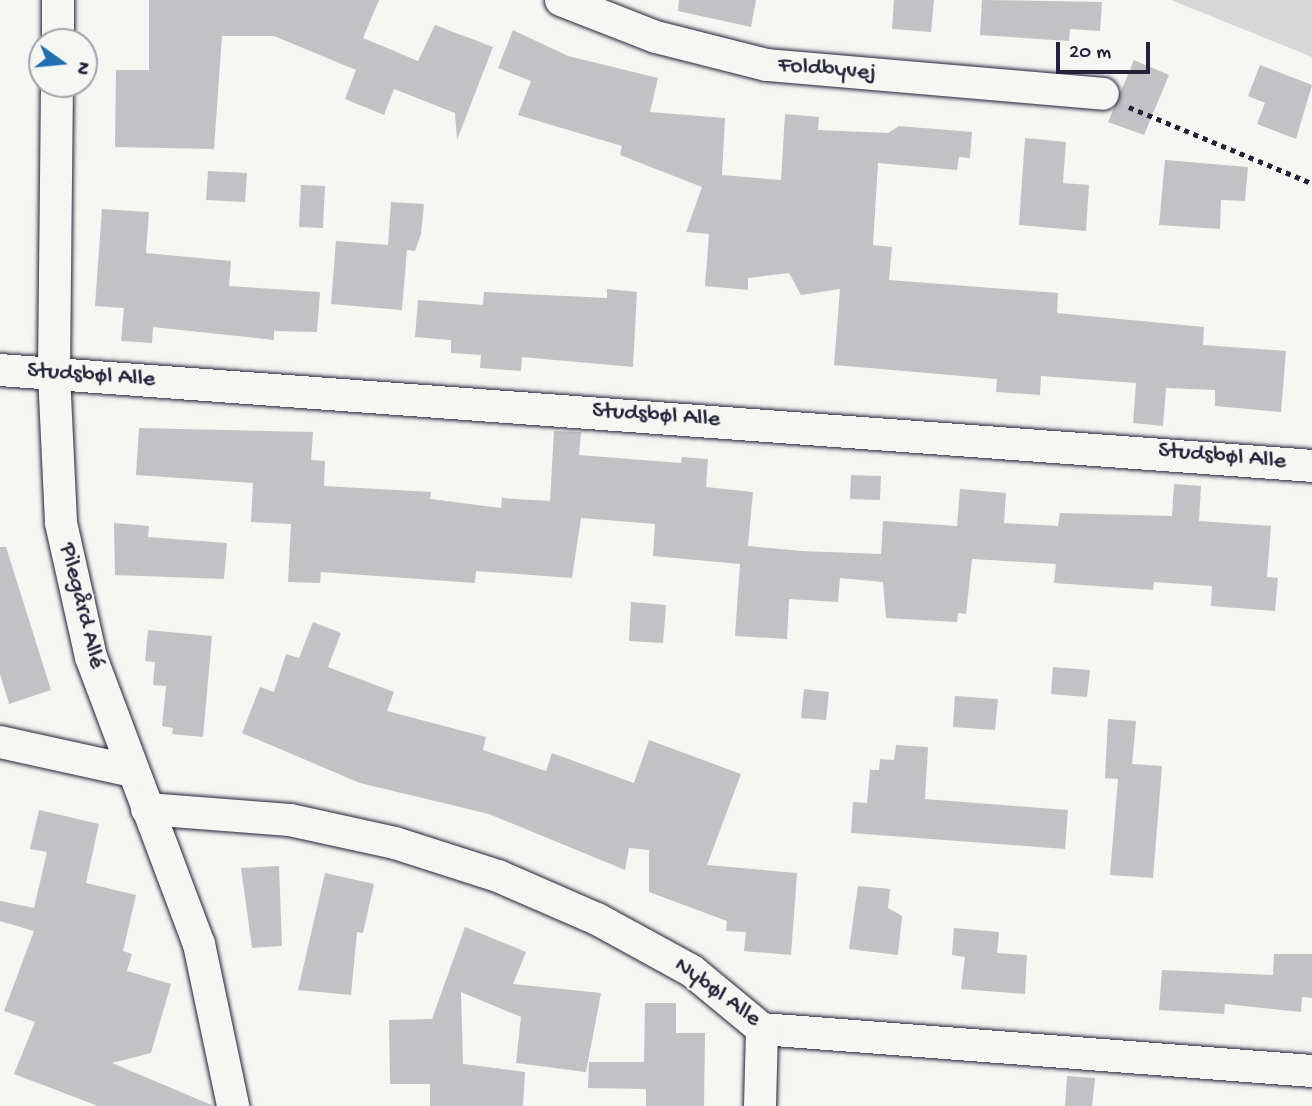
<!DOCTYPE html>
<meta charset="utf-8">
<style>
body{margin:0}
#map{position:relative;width:1312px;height:1106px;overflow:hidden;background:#f6f6f2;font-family:"Gochi Hand",sans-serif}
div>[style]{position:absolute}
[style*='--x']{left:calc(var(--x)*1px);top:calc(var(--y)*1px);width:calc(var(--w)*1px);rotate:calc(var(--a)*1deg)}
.green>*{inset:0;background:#d7d7d7}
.building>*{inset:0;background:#c2c2c4}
.path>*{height:4.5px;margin-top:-2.25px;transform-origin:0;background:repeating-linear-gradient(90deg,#22223b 0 5px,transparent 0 10px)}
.roads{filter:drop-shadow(0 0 2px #22223b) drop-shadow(0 0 2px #22223b)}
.street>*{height:32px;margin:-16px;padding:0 16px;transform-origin:16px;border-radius:16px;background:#f6f6f2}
span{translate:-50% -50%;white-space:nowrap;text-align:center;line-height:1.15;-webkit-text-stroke:5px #f6f6f2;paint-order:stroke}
.street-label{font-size:24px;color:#22223b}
.north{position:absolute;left:28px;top:28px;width:70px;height:70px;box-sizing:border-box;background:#f6f6f2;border:2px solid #a1a1a9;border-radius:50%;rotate:105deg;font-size:19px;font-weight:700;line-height:28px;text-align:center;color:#22223b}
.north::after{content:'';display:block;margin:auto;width:24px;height:32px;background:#1f6fb2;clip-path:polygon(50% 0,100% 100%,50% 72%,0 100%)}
.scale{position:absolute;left:1056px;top:42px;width:94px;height:32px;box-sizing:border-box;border:4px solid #22223b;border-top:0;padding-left:9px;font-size:21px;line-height:24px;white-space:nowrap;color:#22223b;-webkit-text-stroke:5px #f6f6f2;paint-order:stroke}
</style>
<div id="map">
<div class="green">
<i style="clip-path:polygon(1171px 0,1312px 0,1312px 57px)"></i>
</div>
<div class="building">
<i style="clip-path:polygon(149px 0,379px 0,363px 38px,418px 61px,435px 25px,493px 47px,457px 140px,455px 113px,394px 89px,384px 115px,345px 99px,356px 70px,274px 36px,222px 36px,214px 149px,115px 147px,116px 70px,149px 70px)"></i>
<i style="clip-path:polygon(679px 0,756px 0,751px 27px,678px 11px)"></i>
<i style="clip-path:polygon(894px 0,934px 0,931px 32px,892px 29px)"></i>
<i style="clip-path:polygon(982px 0,1102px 2px,1100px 31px,1070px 29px,1069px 41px,980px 35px)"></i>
<i style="clip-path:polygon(513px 30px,568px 56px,658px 78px,650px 112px,725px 118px,722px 175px,781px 180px,785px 114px,819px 117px,818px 130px,888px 133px,899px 126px,972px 132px,970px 158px,959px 157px,957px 170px,878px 163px,873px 245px,892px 247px,889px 280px,1058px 293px,1057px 313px,1204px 327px,1203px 345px,1286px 351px,1281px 412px,1215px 406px,1215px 390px,1166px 388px,1163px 426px,1133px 423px,1136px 383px,1041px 376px,1040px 395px,996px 392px,997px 379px,834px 365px,840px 289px,801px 295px,789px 273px,748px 278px,748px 290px,705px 286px,709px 234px,686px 232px,702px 187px,620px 155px,622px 146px,518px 115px,531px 81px,498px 68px)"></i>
<i style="clip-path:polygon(1134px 60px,1169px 75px,1144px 135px,1108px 122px)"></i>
<i style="clip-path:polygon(1260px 65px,1312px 85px,1296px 139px,1257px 124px,1265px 103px,1248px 96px)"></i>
<i style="clip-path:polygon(1025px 138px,1066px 142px,1063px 183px,1089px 185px,1086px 231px,1019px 225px)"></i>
<i style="clip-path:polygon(1165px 160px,1248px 167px,1245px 201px,1221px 200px,1220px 229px,1159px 225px)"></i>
<i style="clip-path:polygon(208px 171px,247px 173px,245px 202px,206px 200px)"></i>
<i style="clip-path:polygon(301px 185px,325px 186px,323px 228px,299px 227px)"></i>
<i style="clip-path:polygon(391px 202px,424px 204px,421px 234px,415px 251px,407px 250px,402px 310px,331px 304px,336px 241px,388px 245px)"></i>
<i style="clip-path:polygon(102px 209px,149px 212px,146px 253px,231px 261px,229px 286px,320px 292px,317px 332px,274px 331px,274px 340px,153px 327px,152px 343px,121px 341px,124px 308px,95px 306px)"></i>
<i style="clip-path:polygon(607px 289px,637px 292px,633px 367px,522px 357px,521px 371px,480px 368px,481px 355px,451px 353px,451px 340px,415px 337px,418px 300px,483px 305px,484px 292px,607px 298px)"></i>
<i style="clip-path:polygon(139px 428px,313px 432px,311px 460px,325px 461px,324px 486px,431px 492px,430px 499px,501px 508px,502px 498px,550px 501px,554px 431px,581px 432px,579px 455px,681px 463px,682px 457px,708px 459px,706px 487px,753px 492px,748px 546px,801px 551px,881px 554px,883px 521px,957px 526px,960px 489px,1006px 493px,1004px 523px,1058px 526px,1060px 513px,1172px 516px,1174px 484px,1201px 486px,1199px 521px,1271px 526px,1267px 577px,1278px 578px,1275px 611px,1211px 606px,1212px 586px,1154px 582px,1153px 590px,1054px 583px,1056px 564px,972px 559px,966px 614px,958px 613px,957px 622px,886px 618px,883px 582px,840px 578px,838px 602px,789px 599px,787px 639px,735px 636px,740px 564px,653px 556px,655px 524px,581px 518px,572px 578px,476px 571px,475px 583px,321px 572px,320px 583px,288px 582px,291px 524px,251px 522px,253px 483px,136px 475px)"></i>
<i style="clip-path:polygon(851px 475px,881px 476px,880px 500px,850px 499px)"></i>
<i style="clip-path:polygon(114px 523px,149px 526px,148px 537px,227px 543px,224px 579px,115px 575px)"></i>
<i style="clip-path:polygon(0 547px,6px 547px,51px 690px,9px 704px,0 674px)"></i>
<i style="clip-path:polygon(631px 602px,666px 605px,663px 643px,629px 641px)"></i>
<i style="clip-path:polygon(313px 622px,341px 633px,328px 667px,394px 692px,387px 711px,486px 737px,483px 750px,546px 771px,552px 753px,634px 783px,649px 740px,741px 774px,707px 865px,797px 873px,791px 955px,744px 951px,746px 932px,726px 931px,727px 921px,649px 892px,649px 850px,629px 848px,625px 870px,489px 814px,360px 783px,242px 733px,260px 687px,274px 692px,286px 654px,299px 658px)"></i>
<i style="clip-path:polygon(148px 630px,212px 636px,203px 737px,172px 734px,173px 728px,162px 726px,166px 686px,153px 685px,155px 662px,145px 661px)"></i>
<i style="clip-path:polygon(1053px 667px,1090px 670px,1087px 697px,1051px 694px)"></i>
<i style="clip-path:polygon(804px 689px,829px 692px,826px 720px,801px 718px)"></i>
<i style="clip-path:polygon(955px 696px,998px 699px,995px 730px,953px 727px)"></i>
<i style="clip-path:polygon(1108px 719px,1136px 721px,1132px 764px,1162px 766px,1153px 878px,1110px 875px,1118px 779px,1105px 778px)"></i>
<i style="clip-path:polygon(896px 745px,928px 747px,925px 799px,1068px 810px,1065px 849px,851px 833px,853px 802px,867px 803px,870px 770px,879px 770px,880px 759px,894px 760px)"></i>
<i style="clip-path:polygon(39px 810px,99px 824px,86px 883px,136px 895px,123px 951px,132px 954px,127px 971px,171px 984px,151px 1053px,112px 1063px,214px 1106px,98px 1106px,14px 1074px,35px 1022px,4px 1011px,34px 931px,0 921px,0 901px,34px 908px,47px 852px,30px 849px)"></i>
<i style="clip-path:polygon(279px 866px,282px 946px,252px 948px,241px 868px)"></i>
<i style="clip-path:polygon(325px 873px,374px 884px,363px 933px,357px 932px,351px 995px,298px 990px)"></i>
<i style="clip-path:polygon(858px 886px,890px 889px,888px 908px,902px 916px,898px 955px,849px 949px)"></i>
<i style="clip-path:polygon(465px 927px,526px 952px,513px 984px,601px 993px,586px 1072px,516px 1063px,521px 1017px,461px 992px,463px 1064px,525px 1072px,523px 1106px,430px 1106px,430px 1084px,390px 1084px,389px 1020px,432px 1019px)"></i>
<i style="clip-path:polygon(954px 928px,999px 932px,997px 953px,1027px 955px,1025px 994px,961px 989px,965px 957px,952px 955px)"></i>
<i style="clip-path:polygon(1274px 954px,1312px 954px,1312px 998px,1302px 997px,1301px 1012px,1225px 1004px,1224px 1014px,1159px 1010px,1162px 970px,1273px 975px)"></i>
<i style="clip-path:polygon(645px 1003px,676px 1003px,676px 1033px,705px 1033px,704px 1106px,646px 1106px,646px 1089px,588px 1088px,589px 1062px,644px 1062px)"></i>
<i style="clip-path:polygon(1067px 1076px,1095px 1078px,1092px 1106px,1065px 1106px)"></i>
</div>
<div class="path">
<i style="--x:1129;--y:107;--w:198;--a:22.6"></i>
</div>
<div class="roads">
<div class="street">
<i style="--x:561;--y:0;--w:102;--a:21.3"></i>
<i style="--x:656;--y:37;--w:114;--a:14.2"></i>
<i style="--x:767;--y:65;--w:337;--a:4.9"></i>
<i style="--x:58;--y:42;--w:42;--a:-90"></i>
<i style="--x:57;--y:84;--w:290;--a:90.6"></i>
<i style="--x:54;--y:374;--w:149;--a:87.3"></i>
<i style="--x:61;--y:523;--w:137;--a:77.4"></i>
<i style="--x:91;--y:657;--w:307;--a:69.4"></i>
<i style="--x:199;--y:944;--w:166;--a:78.1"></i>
<i style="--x:0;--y:370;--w:1316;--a:4.18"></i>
<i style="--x:0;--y:742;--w:135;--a:12.4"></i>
<i style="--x:147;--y:809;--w:143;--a:4.4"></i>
<i style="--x:290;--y:820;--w:107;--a:12.4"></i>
<i style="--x:395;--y:843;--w:108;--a:17.8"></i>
<i style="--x:498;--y:876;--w:108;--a:23.5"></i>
<i style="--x:597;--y:919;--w:108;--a:28.7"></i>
<i style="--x:692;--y:971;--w:91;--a:39.6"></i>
<i style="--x:762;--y:1029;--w:552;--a:4.37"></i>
<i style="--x:760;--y:1106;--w:77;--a:-88.5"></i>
</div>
</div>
<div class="street-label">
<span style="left:827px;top:70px;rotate:5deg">Foldbyvej</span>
<span style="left:91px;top:376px;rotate:4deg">Studsbøl Alle</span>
<span style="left:656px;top:416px;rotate:4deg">Studsbøl Alle</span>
<span style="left:1222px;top:457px;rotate:5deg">Studsbøl Alle</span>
<span style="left:81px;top:606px;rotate:76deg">Pilegård Allé</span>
<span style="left:717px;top:993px;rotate:36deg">Nybøl Alle</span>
</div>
<div class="north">N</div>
<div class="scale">20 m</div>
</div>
